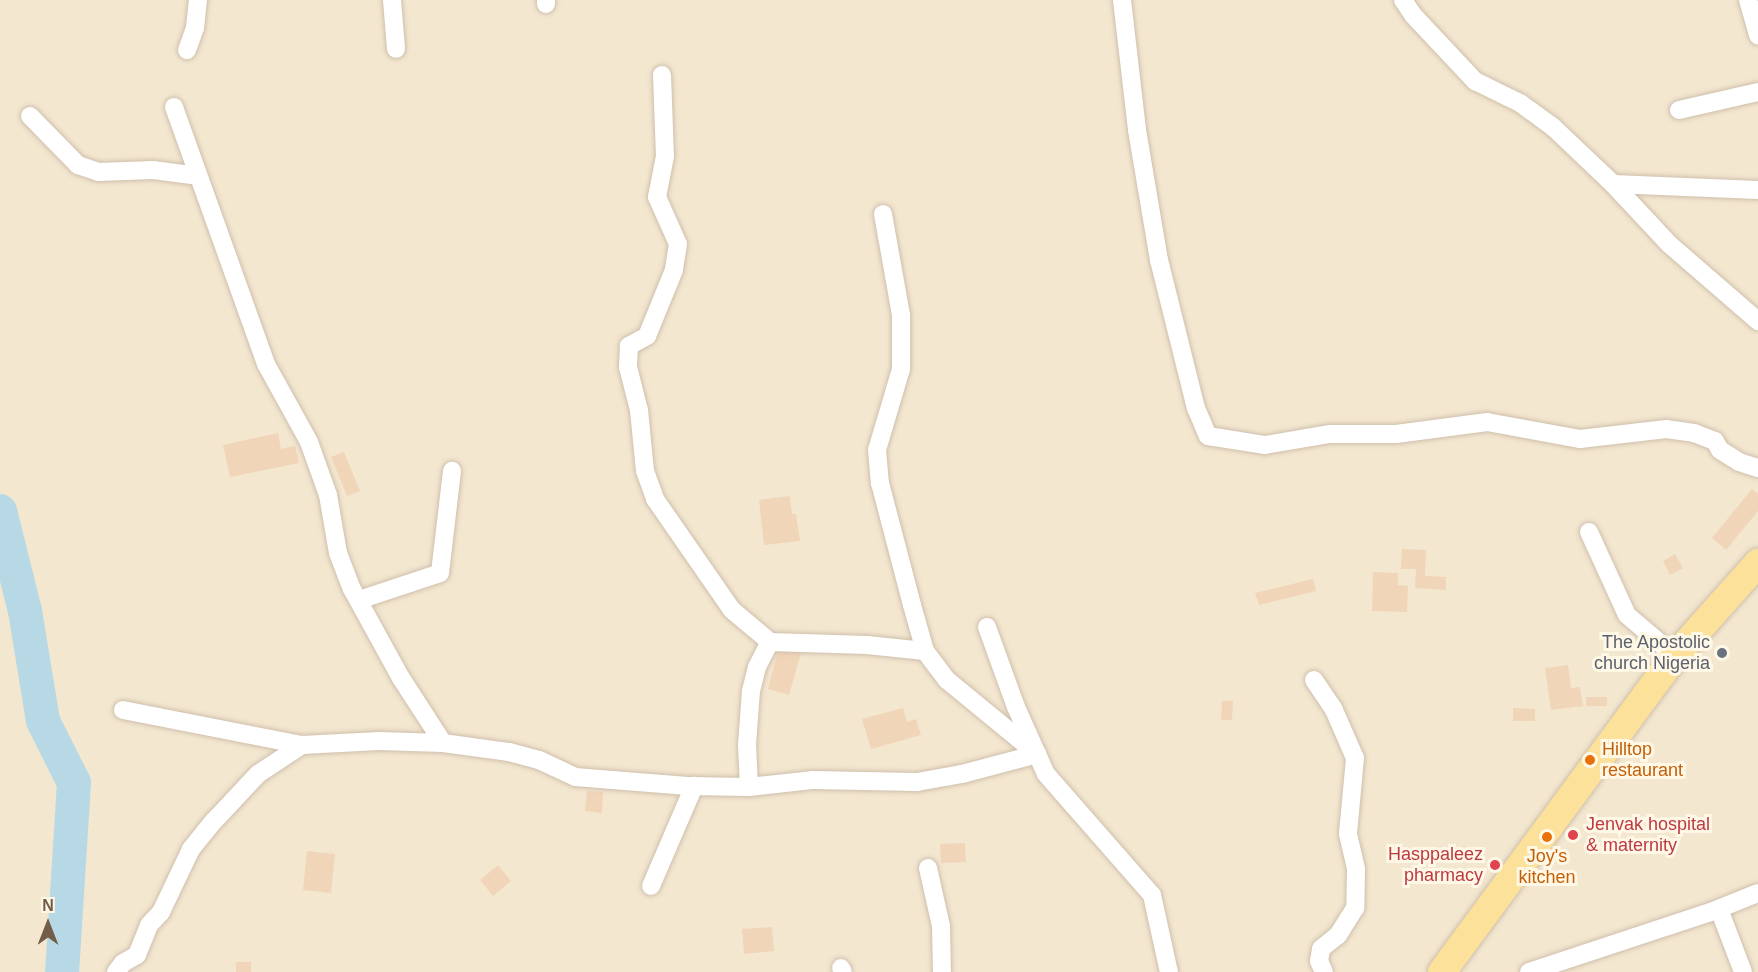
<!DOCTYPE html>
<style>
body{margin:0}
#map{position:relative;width:1758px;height:972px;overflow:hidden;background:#fcf4e1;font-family:Helvetica,sans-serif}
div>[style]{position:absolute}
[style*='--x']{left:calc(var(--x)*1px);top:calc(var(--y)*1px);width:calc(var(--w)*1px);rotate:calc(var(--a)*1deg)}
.residential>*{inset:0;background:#f3e7d0}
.river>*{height:34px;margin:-17px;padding:0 17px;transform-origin:17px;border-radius:17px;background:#b6d9e5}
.building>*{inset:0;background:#f1d5b9}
.roads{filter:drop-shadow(0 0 2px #cfbfab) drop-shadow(0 0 2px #cfbfab)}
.street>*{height:18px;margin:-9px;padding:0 9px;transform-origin:9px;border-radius:9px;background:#fff}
.primary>*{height:28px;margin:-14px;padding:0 14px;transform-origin:14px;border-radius:14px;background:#fbe19a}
.dots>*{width:16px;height:16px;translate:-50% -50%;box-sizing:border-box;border:3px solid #fff8e7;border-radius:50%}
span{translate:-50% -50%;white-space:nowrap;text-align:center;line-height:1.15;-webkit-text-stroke:6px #fff8e7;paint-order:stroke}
.worship-label{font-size:18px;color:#5b616d}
.right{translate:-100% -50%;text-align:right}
.food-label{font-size:18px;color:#c56008}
.left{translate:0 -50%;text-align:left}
.health-label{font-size:18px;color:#be3a42}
.north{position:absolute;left:18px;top:894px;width:60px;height:60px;-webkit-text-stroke:4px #fff8e7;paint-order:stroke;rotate:0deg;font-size:16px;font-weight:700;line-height:24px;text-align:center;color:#735c48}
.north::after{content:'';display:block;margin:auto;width:21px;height:27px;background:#735c48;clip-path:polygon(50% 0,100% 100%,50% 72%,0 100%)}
</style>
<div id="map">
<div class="residential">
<i style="clip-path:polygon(0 0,1758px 0,1758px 972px,0 972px)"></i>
</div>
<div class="river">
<i style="--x:0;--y:511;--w:103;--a:76"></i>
<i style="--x:25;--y:611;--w:111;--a:80.7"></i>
<i style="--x:43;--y:721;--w:69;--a:63.4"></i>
<i style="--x:74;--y:783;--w:189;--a:93.6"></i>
</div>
<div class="building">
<i style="clip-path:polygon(278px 433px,281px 449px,295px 446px,299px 463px,230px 477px,223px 445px)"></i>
<i style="clip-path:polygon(344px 452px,360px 491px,347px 496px,331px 457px)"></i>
<i style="clip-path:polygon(1752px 489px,1758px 494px,1758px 511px,1726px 550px,1712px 538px)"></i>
<i style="clip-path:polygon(790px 496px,792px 514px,796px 514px,800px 541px,764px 545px,759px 500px)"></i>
<i style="clip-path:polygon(1402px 549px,1426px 550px,1425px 576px,1446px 577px,1446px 590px,1415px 588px,1416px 569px,1401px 569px)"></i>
<i style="clip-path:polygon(1675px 554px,1683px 568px,1670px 575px,1663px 561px)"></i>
<i style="clip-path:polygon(1373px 572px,1398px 573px,1398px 585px,1408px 586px,1407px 612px,1372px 611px)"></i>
<i style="clip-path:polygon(1313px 579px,1316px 591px,1259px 605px,1255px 593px)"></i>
<i style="clip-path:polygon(779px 647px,801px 653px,789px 695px,768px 689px)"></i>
<i style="clip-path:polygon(1568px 665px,1571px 688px,1580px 687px,1583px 706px,1551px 710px,1545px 668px)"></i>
<i style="clip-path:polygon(1586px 697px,1607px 697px,1607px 706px,1586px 706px)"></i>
<i style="clip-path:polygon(1222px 701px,1233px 701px,1232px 720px,1221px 720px)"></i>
<i style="clip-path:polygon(903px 708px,907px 722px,916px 719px,921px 735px,871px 749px,862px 719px)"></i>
<i style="clip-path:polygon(1513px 708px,1535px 709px,1535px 721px,1513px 721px)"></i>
<i style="clip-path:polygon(587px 791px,603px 792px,602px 813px,585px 811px)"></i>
<i style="clip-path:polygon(965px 843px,966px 862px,941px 863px,940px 844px)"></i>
<i style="clip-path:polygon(307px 851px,335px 854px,331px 893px,303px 890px)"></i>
<i style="clip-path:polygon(498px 865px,511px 881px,493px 896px,480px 880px)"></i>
<i style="clip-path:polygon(772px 927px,774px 951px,744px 954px,742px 929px)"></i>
<i style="clip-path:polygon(236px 962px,251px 962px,251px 972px,236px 972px)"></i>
</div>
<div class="roads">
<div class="street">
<i style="--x:392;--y:0;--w:49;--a:85.3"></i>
<i style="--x:546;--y:0;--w:4;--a:90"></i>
<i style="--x:1122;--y:0;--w:131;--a:83.4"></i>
<i style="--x:1137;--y:130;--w:132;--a:80.4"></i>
<i style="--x:1159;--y:260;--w:153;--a:76"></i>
<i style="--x:1196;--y:408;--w:30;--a:67"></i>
<i style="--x:1208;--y:436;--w:58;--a:9"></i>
<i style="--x:1265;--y:445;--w:66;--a:-9.6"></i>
<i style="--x:1330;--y:434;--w:66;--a:0"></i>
<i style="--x:1396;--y:434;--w:92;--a:-7.5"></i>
<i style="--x:1487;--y:422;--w:95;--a:10.4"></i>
<i style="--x:1580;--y:439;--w:87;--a:-6.6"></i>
<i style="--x:1666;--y:429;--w:28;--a:8"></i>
<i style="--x:1694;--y:433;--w:22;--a:21"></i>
<i style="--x:1715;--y:441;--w:10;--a:61"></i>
<i style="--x:1720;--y:450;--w:22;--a:32"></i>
<i style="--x:1739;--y:462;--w:20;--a:18"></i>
<i style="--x:1403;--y:0;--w:18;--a:56"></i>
<i style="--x:1413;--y:15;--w:91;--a:46.8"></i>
<i style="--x:1475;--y:81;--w:50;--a:26.1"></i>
<i style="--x:1520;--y:103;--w:41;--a:36"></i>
<i style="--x:1553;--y:127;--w:83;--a:43.5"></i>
<i style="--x:1613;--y:184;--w:145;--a:2.4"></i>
<i style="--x:1748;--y:0;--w:37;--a:74"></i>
<i style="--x:187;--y:50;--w:23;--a:-70"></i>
<i style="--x:195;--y:28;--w:28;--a:-84"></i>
<i style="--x:662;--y:75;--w:81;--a:87.9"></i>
<i style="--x:665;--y:156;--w:42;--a:101"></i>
<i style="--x:657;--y:197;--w:51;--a:65.9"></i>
<i style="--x:678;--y:244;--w:26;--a:99"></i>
<i style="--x:674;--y:270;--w:71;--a:112.2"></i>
<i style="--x:647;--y:336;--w:21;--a:151"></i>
<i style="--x:629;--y:346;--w:21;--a:93"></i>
<i style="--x:628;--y:367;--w:44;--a:75.7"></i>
<i style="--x:639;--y:410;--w:61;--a:84.4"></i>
<i style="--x:645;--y:471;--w:30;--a:70"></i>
<i style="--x:655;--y:499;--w:135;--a:55.3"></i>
<i style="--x:732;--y:610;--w:50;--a:40.1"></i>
<i style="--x:770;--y:642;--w:97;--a:1.8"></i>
<i style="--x:867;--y:645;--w:58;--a:5.9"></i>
<i style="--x:174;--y:107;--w:273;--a:70.3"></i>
<i style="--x:266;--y:364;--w:89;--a:61.1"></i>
<i style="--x:309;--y:442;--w:56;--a:70.3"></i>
<i style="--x:328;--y:495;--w:59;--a:80.2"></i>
<i style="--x:338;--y:553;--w:39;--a:69"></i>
<i style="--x:352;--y:589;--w:102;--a:61.2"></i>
<i style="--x:401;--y:678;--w:77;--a:57.1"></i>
<i style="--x:1679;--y:110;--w:81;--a:-12.8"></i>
<i style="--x:30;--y:116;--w:69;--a:45.6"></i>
<i style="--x:78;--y:165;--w:21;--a:19"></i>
<i style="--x:98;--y:172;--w:55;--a:-2.1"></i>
<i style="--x:153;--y:170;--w:45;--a:7.6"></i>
<i style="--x:1613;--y:184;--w:82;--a:47"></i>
<i style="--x:1669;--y:244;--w:118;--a:40.9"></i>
<i style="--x:883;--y:214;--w:103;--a:79.9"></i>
<i style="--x:901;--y:315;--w:54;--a:90"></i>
<i style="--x:901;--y:369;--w:84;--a:106.5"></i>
<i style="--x:877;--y:450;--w:33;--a:85"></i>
<i style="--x:880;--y:483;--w:126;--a:75.3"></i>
<i style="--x:912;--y:605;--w:48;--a:74.2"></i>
<i style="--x:925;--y:651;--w:36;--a:53"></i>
<i style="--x:947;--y:680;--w:117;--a:39.4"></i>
<i style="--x:1589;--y:532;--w:91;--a:65.4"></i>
<i style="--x:1627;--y:615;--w:63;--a:40.5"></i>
<i style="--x:359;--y:600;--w:85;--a:-18.4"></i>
<i style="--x:440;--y:573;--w:103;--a:-83.3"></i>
<i style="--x:987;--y:627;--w:85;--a:70.1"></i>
<i style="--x:1016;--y:707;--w:73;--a:65.9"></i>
<i style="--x:1046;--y:774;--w:161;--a:48.8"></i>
<i style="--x:1152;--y:895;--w:79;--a:77.6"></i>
<i style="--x:1314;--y:680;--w:36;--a:56"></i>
<i style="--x:1334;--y:710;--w:52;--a:66.4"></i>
<i style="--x:1355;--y:758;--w:76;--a:95.3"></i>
<i style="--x:1348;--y:834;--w:36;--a:77"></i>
<i style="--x:1356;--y:869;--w:39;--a:91"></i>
<i style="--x:1355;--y:908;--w:32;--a:122"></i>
<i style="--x:1338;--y:935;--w:22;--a:141"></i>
<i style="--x:1321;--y:949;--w:12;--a:99"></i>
<i style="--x:1319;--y:961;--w:12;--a:66"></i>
<i style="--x:123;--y:710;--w:182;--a:11.1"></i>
<i style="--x:302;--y:745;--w:77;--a:-3"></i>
<i style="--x:379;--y:741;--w:64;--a:1.8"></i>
<i style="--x:443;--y:743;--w:67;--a:7.8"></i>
<i style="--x:509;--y:752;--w:31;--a:15"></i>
<i style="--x:539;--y:760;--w:40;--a:25"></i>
<i style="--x:575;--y:777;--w:113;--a:4.6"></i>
<i style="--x:688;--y:786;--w:61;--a:0.9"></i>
<i style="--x:749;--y:787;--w:63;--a:-6.3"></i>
<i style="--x:812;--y:780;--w:105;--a:1.1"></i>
<i style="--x:917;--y:782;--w:46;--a:-10.1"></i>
<i style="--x:962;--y:774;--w:78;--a:-14.9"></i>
<i style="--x:749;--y:787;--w:42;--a:-92.7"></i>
<i style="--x:747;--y:745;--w:54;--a:-85.8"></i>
<i style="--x:751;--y:691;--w:25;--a:-76"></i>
<i style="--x:757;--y:667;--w:28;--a:-63"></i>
<i style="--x:928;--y:868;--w:59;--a:77.4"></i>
<i style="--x:941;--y:926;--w:46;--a:88.8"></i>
<i style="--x:651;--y:886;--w:109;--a:-66.7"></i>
<i style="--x:1719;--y:909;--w:67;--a:69.1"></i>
<i style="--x:841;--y:968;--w:4;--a:63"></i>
<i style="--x:116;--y:972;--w:11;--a:-52"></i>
<i style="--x:123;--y:963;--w:16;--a:-30"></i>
<i style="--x:137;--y:955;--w:32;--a:-68"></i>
<i style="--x:149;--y:925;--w:18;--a:-47"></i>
<i style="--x:161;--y:912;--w:70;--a:-64.5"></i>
<i style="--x:191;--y:849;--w:36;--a:-51"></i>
<i style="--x:214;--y:821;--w:64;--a:-46.9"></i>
<i style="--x:258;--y:774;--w:53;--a:-33.4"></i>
<i style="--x:1529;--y:972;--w:194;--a:-18.3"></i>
<i style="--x:1713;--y:911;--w:48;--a:-21.8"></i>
</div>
<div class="primary">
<i style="--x:1442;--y:972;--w:393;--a:-53.6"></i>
<i style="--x:1675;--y:656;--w:125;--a:-48.3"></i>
</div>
</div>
<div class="dots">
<i style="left:1722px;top:653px;background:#6b7280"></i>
<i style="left:1590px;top:760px;background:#e8710a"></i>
<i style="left:1573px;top:835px;background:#e0444e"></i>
<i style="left:1547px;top:837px;background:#e8710a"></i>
<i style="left:1495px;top:865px;background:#e0444e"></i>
</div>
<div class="worship-label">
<span class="right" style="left:1710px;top:653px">The Apostolic<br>church Nigeria</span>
</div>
<div class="food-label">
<span class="left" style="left:1602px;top:760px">Hilltop<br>restaurant</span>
<span style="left:1547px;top:867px">Joy's<br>kitchen</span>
</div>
<div class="health-label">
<span class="left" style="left:1586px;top:835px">Jenvak hospital<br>&amp; maternity</span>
<span class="right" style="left:1483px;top:865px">Hasppaleez<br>pharmacy</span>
</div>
<div class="north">N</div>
</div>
